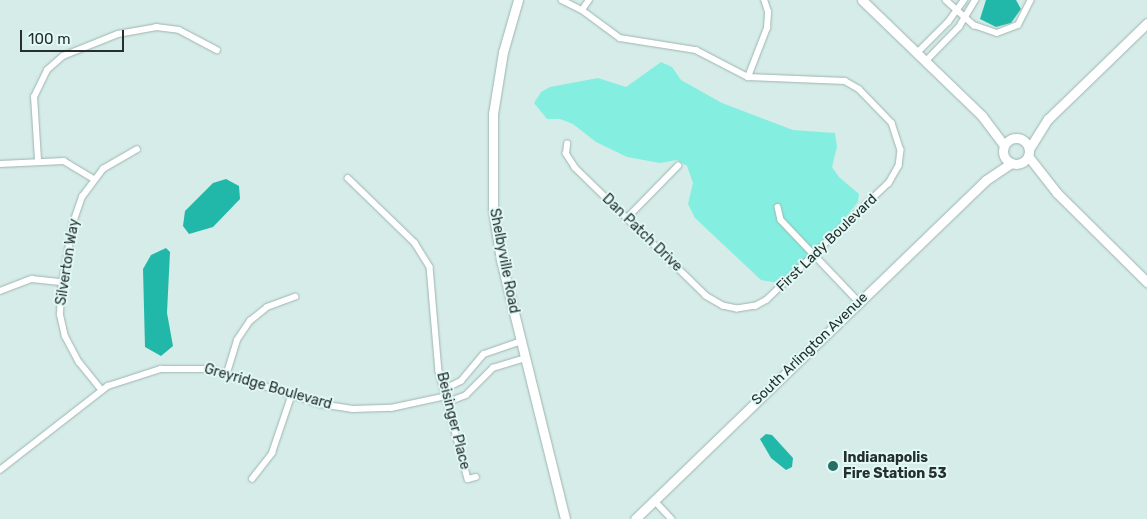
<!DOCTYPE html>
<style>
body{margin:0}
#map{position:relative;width:1147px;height:519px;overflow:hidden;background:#d5ece8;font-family:Rubik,sans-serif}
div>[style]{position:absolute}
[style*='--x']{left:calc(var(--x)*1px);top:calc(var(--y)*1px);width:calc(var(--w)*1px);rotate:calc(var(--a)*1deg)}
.green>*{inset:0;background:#84efe1}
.water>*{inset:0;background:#22b8a9}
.roads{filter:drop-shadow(0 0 1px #9eb4b0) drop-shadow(0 0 1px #9eb4b0)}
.minor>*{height:5.5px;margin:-2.75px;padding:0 2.75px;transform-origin:2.75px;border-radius:2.75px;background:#fff}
.secondary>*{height:9px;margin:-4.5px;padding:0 4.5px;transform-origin:4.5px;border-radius:4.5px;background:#fff}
.secondary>.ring{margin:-4.5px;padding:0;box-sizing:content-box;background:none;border:9px solid #fff;border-radius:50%}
.dots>*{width:14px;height:14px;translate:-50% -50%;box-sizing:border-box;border:2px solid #e2faf6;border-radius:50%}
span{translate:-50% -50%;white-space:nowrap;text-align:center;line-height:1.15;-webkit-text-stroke:4px #e2faf6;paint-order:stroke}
.street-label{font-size:14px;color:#262f2d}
.poi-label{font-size:14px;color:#262f2d;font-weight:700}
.left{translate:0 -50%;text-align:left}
.scale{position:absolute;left:20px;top:30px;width:104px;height:22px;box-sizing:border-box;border:2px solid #262f2d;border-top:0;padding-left:6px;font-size:15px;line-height:18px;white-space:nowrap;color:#262f2d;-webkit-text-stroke:4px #e2faf6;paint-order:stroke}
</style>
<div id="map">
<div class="green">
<i style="clip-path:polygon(661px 62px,672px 67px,681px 80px,722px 103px,793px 130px,835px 133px,837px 147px,832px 167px,839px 177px,859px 194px,858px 202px,814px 255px,785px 284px,761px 280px,695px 218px,688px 204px,693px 183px,687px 166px,677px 160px,660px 163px,627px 157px,596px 142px,573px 124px,560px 119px,547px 119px,534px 103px,541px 92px,550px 87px,598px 78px,626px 87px)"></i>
</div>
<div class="water">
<i style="clip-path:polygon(986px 0,1016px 0,1021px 9px,1011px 23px,996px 27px,980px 19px)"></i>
<i style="clip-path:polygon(226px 179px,239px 186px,240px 199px,213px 227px,189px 234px,183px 226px,185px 211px,213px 183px)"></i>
<i style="clip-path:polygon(166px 248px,170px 252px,167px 313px,173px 346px,161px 356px,145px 347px,143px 269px,151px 255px)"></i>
<i style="clip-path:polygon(766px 434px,772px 435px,793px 458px,792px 467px,786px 470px,771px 458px,760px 439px)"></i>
</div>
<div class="roads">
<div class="minor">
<i style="--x:562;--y:0;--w:22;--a:27"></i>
<i style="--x:582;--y:10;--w:47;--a:36.4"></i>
<i style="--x:620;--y:38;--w:77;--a:9"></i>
<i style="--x:696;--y:50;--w:59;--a:27.4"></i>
<i style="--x:748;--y:77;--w:97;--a:2.4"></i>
<i style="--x:845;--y:81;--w:16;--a:30"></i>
<i style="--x:859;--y:89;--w:47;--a:45.9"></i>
<i style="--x:892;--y:123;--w:28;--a:72"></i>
<i style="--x:901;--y:150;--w:16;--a:97"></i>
<i style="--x:899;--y:166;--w:20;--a:120"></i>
<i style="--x:889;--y:183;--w:104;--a:136.2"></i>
<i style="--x:814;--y:255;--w:65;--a:136.2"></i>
<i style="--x:767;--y:300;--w:13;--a:151"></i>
<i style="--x:756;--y:306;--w:19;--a:171"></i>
<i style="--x:737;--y:309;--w:14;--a:-168"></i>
<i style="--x:723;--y:306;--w:20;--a:-150"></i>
<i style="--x:706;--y:296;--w:183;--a:-135.7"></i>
<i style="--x:575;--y:168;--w:17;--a:-123"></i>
<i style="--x:566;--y:154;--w:10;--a:-84"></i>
<i style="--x:946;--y:0;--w:38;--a:42"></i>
<i style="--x:974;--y:25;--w:24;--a:19"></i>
<i style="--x:997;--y:33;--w:22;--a:-21"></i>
<i style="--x:1018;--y:25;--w:28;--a:-63"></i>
<i style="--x:582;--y:10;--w:12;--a:-55"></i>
<i style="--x:916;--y:54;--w:45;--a:-45"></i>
<i style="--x:948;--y:22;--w:27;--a:-54"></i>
<i style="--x:925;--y:62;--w:49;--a:-45.8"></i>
<i style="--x:959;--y:27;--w:31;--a:-59"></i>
<i style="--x:748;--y:77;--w:53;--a:-68.8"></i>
<i style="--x:767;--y:28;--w:16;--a:-86"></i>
<i style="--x:768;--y:12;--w:13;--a:-108"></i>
<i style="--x:38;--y:160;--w:63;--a:-93.6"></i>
<i style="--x:34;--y:97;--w:30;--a:-64"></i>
<i style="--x:47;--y:70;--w:21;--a:-41"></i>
<i style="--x:63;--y:56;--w:59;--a:-21.8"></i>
<i style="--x:118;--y:34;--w:39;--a:-10"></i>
<i style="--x:156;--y:27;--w:23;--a:7"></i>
<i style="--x:179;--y:30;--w:43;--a:27.8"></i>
<i style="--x:0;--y:164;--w:64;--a:-2.7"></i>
<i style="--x:64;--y:161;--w:35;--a:31"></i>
<i style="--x:348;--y:178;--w:93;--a:44.1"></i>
<i style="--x:415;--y:243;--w:28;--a:58"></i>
<i style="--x:430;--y:267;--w:104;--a:85.1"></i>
<i style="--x:439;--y:371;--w:112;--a:75"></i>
<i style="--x:468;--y:479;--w:8;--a:-14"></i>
<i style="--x:778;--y:207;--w:13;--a:77"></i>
<i style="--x:781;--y:220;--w:113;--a:46.4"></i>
<i style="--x:627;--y:218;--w:73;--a:-45.6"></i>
<i style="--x:0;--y:291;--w:34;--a:-21"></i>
<i style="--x:32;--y:279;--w:30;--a:6"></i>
<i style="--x:227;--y:373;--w:34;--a:-73"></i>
<i style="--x:237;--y:340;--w:23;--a:-56"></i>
<i style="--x:250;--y:321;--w:22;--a:-39"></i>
<i style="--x:267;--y:307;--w:30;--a:-20"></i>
<i style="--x:445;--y:389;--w:18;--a:-27"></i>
<i style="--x:461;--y:381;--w:35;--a:-50"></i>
<i style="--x:484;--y:354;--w:39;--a:-19"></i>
<i style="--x:102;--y:391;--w:36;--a:-129"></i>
<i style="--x:79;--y:363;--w:30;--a:-118"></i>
<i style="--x:65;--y:337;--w:23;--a:-103"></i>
<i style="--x:60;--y:315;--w:25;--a:-88"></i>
<i style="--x:61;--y:290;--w:68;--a:-79.8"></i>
<i style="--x:73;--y:223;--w:28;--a:-71"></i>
<i style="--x:82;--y:197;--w:35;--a:-53"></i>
<i style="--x:103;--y:169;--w:39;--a:-30"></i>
<i style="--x:448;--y:402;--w:19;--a:-21"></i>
<i style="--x:466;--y:395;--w:38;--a:-45"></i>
<i style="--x:493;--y:368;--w:34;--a:-17"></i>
<i style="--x:0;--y:470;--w:137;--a:-37.9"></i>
<i style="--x:108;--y:386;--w:56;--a:-17.8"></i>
<i style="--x:161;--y:369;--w:50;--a:0"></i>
<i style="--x:211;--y:369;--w:115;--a:17.7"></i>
<i style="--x:321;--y:404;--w:32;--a:9"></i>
<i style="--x:353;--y:409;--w:38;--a:-2"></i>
<i style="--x:391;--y:408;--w:57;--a:-12.1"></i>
<i style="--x:252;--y:479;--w:33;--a:-52"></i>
<i style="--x:272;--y:453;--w:62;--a:-71.3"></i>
<i style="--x:654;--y:500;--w:26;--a:47"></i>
</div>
<div class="secondary">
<i style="--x:518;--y:0;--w:54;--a:106.1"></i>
<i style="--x:503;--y:52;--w:63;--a:99.2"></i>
<i style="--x:493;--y:114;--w:96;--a:90"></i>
<i style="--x:493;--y:210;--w:51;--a:80.9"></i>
<i style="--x:501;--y:260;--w:267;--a:76.1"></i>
<i style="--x:862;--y:0;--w:167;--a:44"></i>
<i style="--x:982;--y:116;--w:36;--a:53"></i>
<i class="ring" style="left:1003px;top:138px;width:17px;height:17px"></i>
<i style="--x:1029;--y:149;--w:36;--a:-58"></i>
<i style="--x:1048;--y:119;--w:138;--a:-44.1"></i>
<i style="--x:1028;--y:156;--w:47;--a:51.9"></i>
<i style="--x:1057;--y:193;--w:127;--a:44.7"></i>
<i style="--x:635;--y:519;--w:488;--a:-44"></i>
<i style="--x:986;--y:180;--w:30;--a:-34"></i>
</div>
</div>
<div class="dots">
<i style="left:833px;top:466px;background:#276f66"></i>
</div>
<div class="street-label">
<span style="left:642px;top:233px;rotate:44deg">Dan Patch Drive</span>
<span style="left:827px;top:243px;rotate:-44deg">First Lady Boulevard</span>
<span style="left:504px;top:261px;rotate:79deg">Shelbyville Road</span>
<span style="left:68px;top:262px;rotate:-81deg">Silverton Way</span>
<span style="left:810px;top:349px;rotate:-44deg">South Arlington Avenue</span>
<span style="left:268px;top:387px;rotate:16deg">Greyridge Boulevard</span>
<span style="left:453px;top:421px;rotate:76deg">Beisinger Place</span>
</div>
<div class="poi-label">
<span class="left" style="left:843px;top:466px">Indianapolis<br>Fire Station 53</span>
</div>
<div class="scale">100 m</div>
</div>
